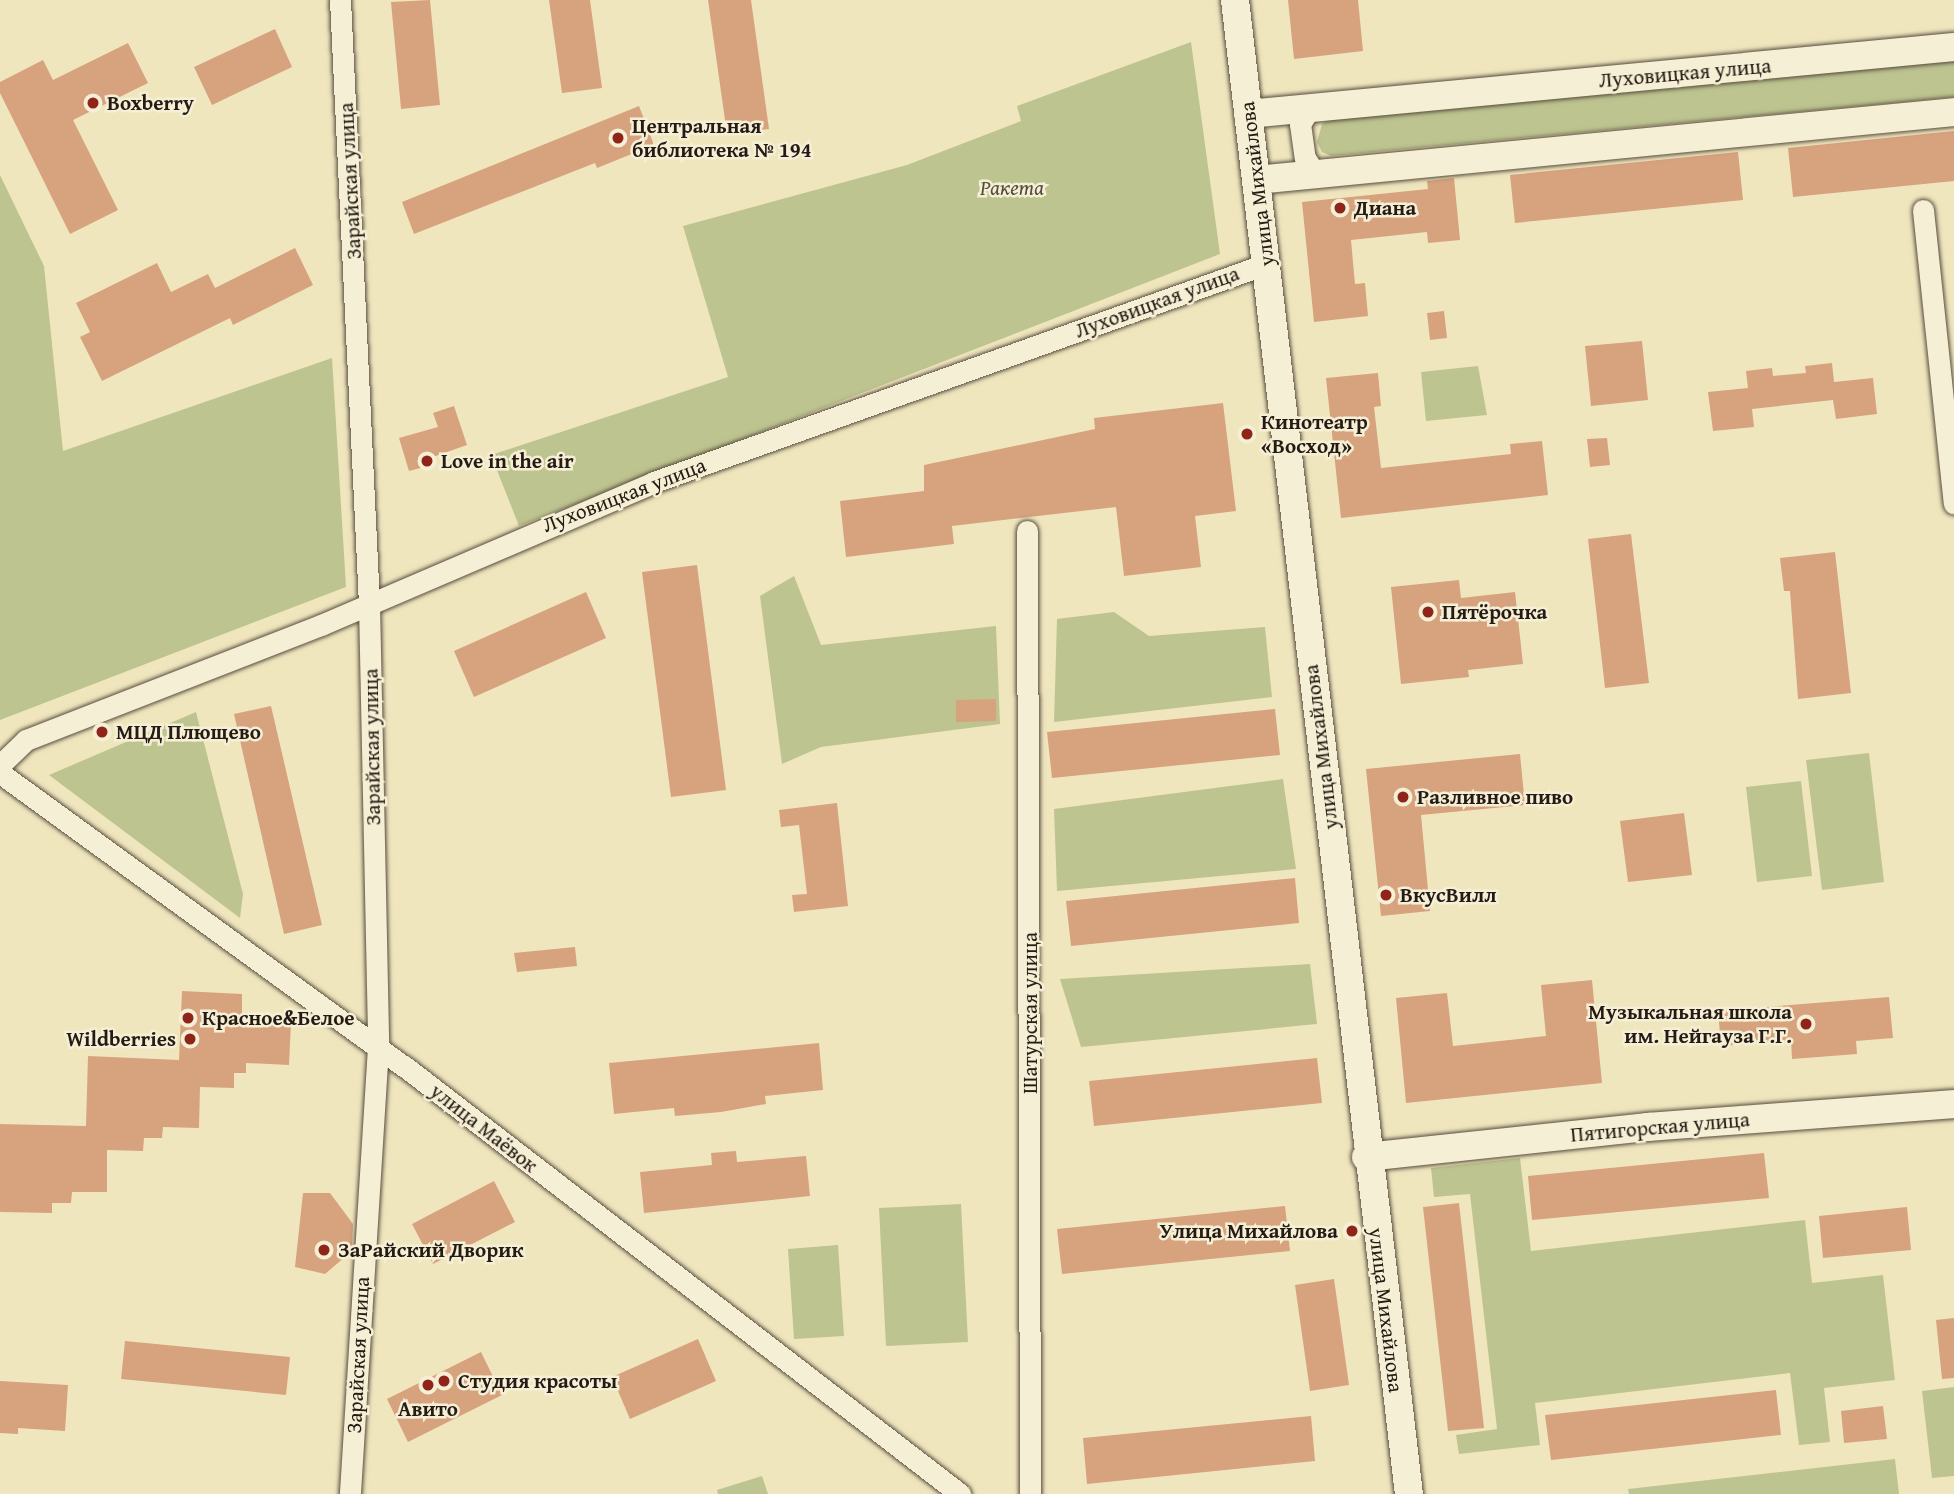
<!DOCTYPE html>
<meta charset="utf-8">
<style>
body{margin:0}
#map{position:relative;width:1954px;height:1494px;overflow:hidden;background:#f0e6be;font-family:"Gentium Book Plus",serif}
div>[style]{position:absolute}
[style*='--x']{left:calc(var(--x)*1px);top:calc(var(--y)*1px);width:calc(var(--w)*1px);rotate:calc(var(--a)*1deg)}
.green>*{inset:0;background:#bdc48f}
.building>*{inset:0;background:#d7a27e}
.roads{filter:drop-shadow(0 0 2px #584d3e) drop-shadow(0 0 2px #584d3e)}
.street>*{height:21px;margin:-10.5px;padding:0 10.5px;transform-origin:10.5px;border-radius:10.5px;background:#f5efd5}
.secondary>*{height:28px;margin:-14px;padding:0 14px;transform-origin:14px;border-radius:14px;background:#f5efd5}
.dots>*{width:19px;height:19px;translate:-50% -50%;box-sizing:border-box;border:4px solid #f5efd5;border-radius:50%}
span{translate:-50% -50%;white-space:nowrap;text-align:center;line-height:1.15;-webkit-text-stroke:5px #f5efd5;paint-order:stroke}
.street-label{font-size:21px;color:#261a14}
.poi-label{font-size:21px;color:#261a14;font-weight:700}
.left{translate:0 -50%;text-align:left}
.right{translate:-100% -50%;text-align:right}
.park-label{font-size:21px;color:#534d39;font-style:italic}
</style>
<div id="map">
<div class="green">
<i style="clip-path:polygon(1191px 42px,1220px 254px,519px 526px,491px 455px,728px 377px,683px 226px,907px 165px,1021px 121px,1017px 106px)"></i>
<i style="clip-path:polygon(1954px 60px,1954px 97px,1331px 156px,1322px 152px,1317px 142px,1322px 124px,1331px 119px)"></i>
<i style="clip-path:polygon(0 175px,44px 266px,63px 451px,332px 358px,346px 587px,0 720px)"></i>
<i style="clip-path:polygon(1478px 366px,1487px 415px,1426px 421px,1421px 372px)"></i>
<i style="clip-path:polygon(794px 576px,821px 645px,996px 626px,1000px 724px,821px 747px,782px 764px,760px 596px)"></i>
<i style="clip-path:polygon(1114px 612px,1149px 636px,1265px 627px,1272px 697px,1054px 722px,1057px 619px)"></i>
<i style="clip-path:polygon(196px 712px,243px 894px,240px 918px,49px 775px)"></i>
<i style="clip-path:polygon(1869px 753px,1884px 882px,1822px 890px,1806px 760px)"></i>
<i style="clip-path:polygon(1283px 779px,1296px 869px,1057px 891px,1054px 809px)"></i>
<i style="clip-path:polygon(1801px 781px,1812px 876px,1757px 882px,1746px 787px)"></i>
<i style="clip-path:polygon(1310px 964px,1317px 1024px,1081px 1047px,1060px 979px)"></i>
<i style="clip-path:polygon(1520px 1158px,1531px 1251px,1805px 1220px,1812px 1283px,1883px 1275px,1895px 1380px,1824px 1388px,1830px 1442px,1799px 1445px,1790px 1373px,1535px 1403px,1540px 1445px,1459px 1454px,1456px 1435px,1497px 1429px,1470px 1194px,1434px 1197px,1431px 1168px)"></i>
<i style="clip-path:polygon(961px 1204px,968px 1342px,886px 1346px,879px 1208px)"></i>
<i style="clip-path:polygon(838px 1245px,844px 1336px,794px 1339px,788px 1249px)"></i>
<i style="clip-path:polygon(1954px 1387px,1954px 1476px,1932px 1478px,1922px 1391px)"></i>
<i style="clip-path:polygon(1895px 1459px,1899px 1494px,1629px 1494px,1628px 1489px)"></i>
<i style="clip-path:polygon(762px 1476px,768px 1494px,718px 1494px,717px 1490px)"></i>
</div>
<div class="building">
<i style="clip-path:polygon(430px 0,440px 105px,401px 109px,391px 2px)"></i>
<i style="clip-path:polygon(549px 0,590px 0,602px 88px,562px 93px)"></i>
<i style="clip-path:polygon(708px 0,751px 0,769px 129px,727px 134px)"></i>
<i style="clip-path:polygon(1288px 0,1358px 0,1363px 51px,1294px 59px)"></i>
<i style="clip-path:polygon(275px 29px,292px 67px,212px 105px,194px 67px)"></i>
<i style="clip-path:polygon(128px 43px,148px 83px,73px 120px,118px 210px,70px 234px,0 93px,0 82px,43px 60px,53px 80px)"></i>
<i style="clip-path:polygon(639px 106px,654px 145px,597px 168px,595px 163px,414px 234px,402px 202px)"></i>
<i style="clip-path:polygon(1954px 131px,1954px 181px,1793px 197px,1788px 148px)"></i>
<i style="clip-path:polygon(1738px 152px,1743px 200px,1515px 223px,1510px 175px)"></i>
<i style="clip-path:polygon(1454px 178px,1460px 240px,1428px 243px,1427px 232px,1351px 240px,1355px 284px,1365px 283px,1368px 316px,1314px 322px,1302px 202px,1428px 189px,1427px 181px)"></i>
<i style="clip-path:polygon(295px 248px,313px 285px,233px 325px,230px 318px,102px 381px,80px 337px,90px 332px,76px 303px,157px 263px,171px 292px,208px 274px,215px 288px)"></i>
<i style="clip-path:polygon(1444px 311px,1447px 338px,1430px 340px,1427px 313px)"></i>
<i style="clip-path:polygon(1642px 341px,1648px 400px,1591px 406px,1585px 346px)"></i>
<i style="clip-path:polygon(1832px 363px,1834px 382px,1873px 378px,1877px 414px,1836px 419px,1833px 400px,1752px 409px,1754px 427px,1713px 431px,1708px 392px,1748px 388px,1746px 371px,1772px 368px,1773px 376px,1806px 373px,1805px 366px)"></i>
<i style="clip-path:polygon(1378px 373px,1381px 406px,1374px 407px,1381px 468px,1511px 454px,1510px 444px,1542px 441px,1548px 495px,1341px 518px,1326px 378px)"></i>
<i style="clip-path:polygon(1223px 403px,1236px 511px,1195px 516px,1201px 567px,1124px 576px,1116px 507px,952px 526px,954px 544px,846px 557px,840px 501px,924px 491px,924px 465px,1095px 429px,1094px 418px)"></i>
<i style="clip-path:polygon(454px 406px,467px 445px,430px 458px,432px 465px,409px 471px,399px 438px,438px 427px,433px 413px)"></i>
<i style="clip-path:polygon(1607px 438px,1610px 465px,1590px 467px,1587px 439px)"></i>
<i style="clip-path:polygon(1631px 534px,1649px 683px,1605px 688px,1588px 539px)"></i>
<i style="clip-path:polygon(1835px 552px,1851px 693px,1798px 699px,1790px 591px,1784px 591px,1780px 558px)"></i>
<i style="clip-path:polygon(697px 565px,726px 790px,671px 797px,642px 572px)"></i>
<i style="clip-path:polygon(1459px 580px,1461px 598px,1515px 592px,1523px 664px,1468px 670px,1469px 677px,1401px 684px,1391px 587px)"></i>
<i style="clip-path:polygon(586px 592px,606px 638px,474px 697px,454px 651px)"></i>
<i style="clip-path:polygon(996px 699px,996px 721px,956px 722px,956px 700px)"></i>
<i style="clip-path:polygon(271px 706px,322px 925px,284px 934px,234px 714px)"></i>
<i style="clip-path:polygon(1275px 709px,1280px 755px,1052px 778px,1047px 732px)"></i>
<i style="clip-path:polygon(1520px 754px,1525px 805px,1421px 815px,1430px 911px,1381px 916px,1366px 769px)"></i>
<i style="clip-path:polygon(837px 803px,848px 906px,794px 912px,792px 895px,807px 894px,799px 825px,781px 827px,779px 810px)"></i>
<i style="clip-path:polygon(1684px 813px,1692px 875px,1628px 882px,1620px 821px)"></i>
<i style="clip-path:polygon(1295px 878px,1299px 923px,1071px 946px,1066px 901px)"></i>
<i style="clip-path:polygon(575px 947px,577px 966px,517px 972px,514px 953px)"></i>
<i style="clip-path:polygon(1592px 980px,1602px 1083px,1406px 1103px,1396px 998px,1447px 993px,1453px 1046px,1546px 1036px,1541px 985px)"></i>
<i style="clip-path:polygon(182px 991px,242px 994px,242px 1020px,291px 1022px,289px 1065px,246px 1063px,246px 1073px,234px 1073px,234px 1088px,200px 1087px,199px 1128px,163px 1127px,162px 1138px,144px 1138px,143px 1151px,107px 1150px,107px 1192px,72px 1192px,71px 1203px,52px 1203px,52px 1213px,0 1212px,0 1124px,86px 1126px,88px 1056px,179px 1060px)"></i>
<i style="clip-path:polygon(1889px 997px,1893px 1038px,1856px 1041px,1857px 1054px,1792px 1059px,1791px 1040px,1721px 1046px,1718px 1011px)"></i>
<i style="clip-path:polygon(819px 1043px,823px 1090px,765px 1096px,766px 1104px,721px 1112px,675px 1116px,674px 1108px,614px 1114px,609px 1063px)"></i>
<i style="clip-path:polygon(1317px 1058px,1322px 1103px,1094px 1126px,1089px 1081px)"></i>
<i style="clip-path:polygon(736px 1151px,737px 1162px,806px 1156px,810px 1196px,644px 1213px,640px 1172px,712px 1165px,711px 1153px)"></i>
<i style="clip-path:polygon(1764px 1153px,1769px 1198px,1532px 1220px,1528px 1176px)"></i>
<i style="clip-path:polygon(494px 1181px,515px 1222px,433px 1264px,412px 1224px)"></i>
<i style="clip-path:polygon(303px 1193px,330px 1193px,353px 1224px,352px 1251px,325px 1274px,295px 1267px)"></i>
<i style="clip-path:polygon(1459px 1203px,1484px 1428px,1448px 1431px,1423px 1207px)"></i>
<i style="clip-path:polygon(1285px 1206px,1290px 1251px,1062px 1274px,1057px 1229px)"></i>
<i style="clip-path:polygon(1907px 1207px,1911px 1250px,1823px 1258px,1819px 1216px)"></i>
<i style="clip-path:polygon(1334px 1279px,1349px 1385px,1310px 1391px,1295px 1285px)"></i>
<i style="clip-path:polygon(1954px 1318px,1954px 1378px,1942px 1379px,1936px 1320px)"></i>
<i style="clip-path:polygon(698px 1339px,716px 1381px,630px 1419px,612px 1377px)"></i>
<i style="clip-path:polygon(125px 1341px,290px 1357px,286px 1395px,121px 1379px)"></i>
<i style="clip-path:polygon(481px 1352px,502px 1395px,408px 1442px,387px 1399px)"></i>
<i style="clip-path:polygon(0 1381px,68px 1385px,65px 1431px,18px 1428px,18px 1434px,0 1433px)"></i>
<i style="clip-path:polygon(1776px 1390px,1781px 1435px,1551px 1460px,1545px 1415px)"></i>
<i style="clip-path:polygon(1883px 1406px,1887px 1439px,1844px 1443px,1841px 1411px)"></i>
<i style="clip-path:polygon(1311px 1416px,1315px 1461px,1087px 1484px,1083px 1438px)"></i>
</div>
<div class="roads">
<div class="street">
<i style="--x:340;--y:0;--w:605;--a:87.25"></i>
<i style="--x:369;--y:604;--w:443;--a:88.8"></i>
<i style="--x:378;--y:1047;--w:448;--a:93.6"></i>
<i style="--x:1310;--y:108;--w:19;--a:122"></i>
<i style="--x:1300;--y:124;--w:34;--a:82"></i>
<i style="--x:1305;--y:158;--w:20;--a:57"></i>
<i style="--x:1923;--y:210;--w:295;--a:84"></i>
<i style="--x:1027;--y:531;--w:963;--a:89.82"></i>
<i style="--x:0;--y:765;--w:36;--a:-44"></i>
<i style="--x:26;--y:740;--w:317;--a:-21.3"></i>
<i style="--x:321;--y:625;--w:362;--a:-23.2"></i>
<i style="--x:654;--y:482;--w:650;--a:-19.61"></i>
<i style="--x:0;--y:773;--w:499;--a:36"></i>
<i style="--x:404;--y:1066;--w:702;--a:37.59"></i>
</div>
<div class="secondary">
<i style="--x:1235;--y:0;--w:1504;--a:83.36"></i>
<i style="--x:1248;--y:114;--w:709;--a:-5.42"></i>
<i style="--x:1256;--y:180;--w:701;--a:-5.56"></i>
<i style="--x:1366;--y:1157;--w:284;--a:-6.1"></i>
<i style="--x:1648;--y:1127;--w:307;--a:-4.3"></i>
</div>
</div>
<div class="dots">
<i style="left:93px;top:103px;background:#8f2418"></i>
<i style="left:618px;top:138px;background:#8f2418"></i>
<i style="left:1340px;top:208px;background:#8f2418"></i>
<i style="left:1247px;top:434px;background:#8f2418"></i>
<i style="left:427px;top:461px;background:#8f2418"></i>
<i style="left:1428px;top:612px;background:#8f2418"></i>
<i style="left:102px;top:732px;background:#8f2418"></i>
<i style="left:1403px;top:797px;background:#8f2418"></i>
<i style="left:1386px;top:895px;background:#8f2418"></i>
<i style="left:188px;top:1018px;background:#8f2418"></i>
<i style="left:1806px;top:1024px;background:#8f2418"></i>
<i style="left:190px;top:1039px;background:#8f2418"></i>
<i style="left:1352px;top:1231px;background:#8f2418"></i>
<i style="left:324px;top:1250px;background:#8f2418"></i>
<i style="left:444px;top:1381px;background:#8f2418"></i>
<i style="left:428px;top:1385px;background:#8f2418"></i>
</div>
<div class="street-label">
<span style="left:1685px;top:73px;rotate:-5deg">Луховицкая улица</span>
<span style="left:350px;top:181px;rotate:-93deg">Зарайская улица</span>
<span style="left:1257px;top:184px;rotate:-97deg">улица Михайлова</span>
<span style="left:1157px;top:302px;rotate:-20deg">Луховицкая улица</span>
<span style="left:624px;top:495px;rotate:-21deg">Луховицкая улица</span>
<span style="left:372px;top:747px;rotate:-91deg">Зарайская улица</span>
<span style="left:1321px;top:747px;rotate:-97deg">улица Михайлова</span>
<span style="left:1030px;top:1013px;rotate:-90deg">Шатурская улица</span>
<span style="left:1660px;top:1127px;rotate:-5deg">Пятигорская улица</span>
<span style="left:484px;top:1128px;rotate:38deg">улица Маёвок</span>
<span style="left:1386px;top:1310px;rotate:83deg">улица Михайлова</span>
<span style="left:358px;top:1355px;rotate:-87deg">Зарайская улица</span>
</div>
<div class="poi-label">
<span class="left" style="left:107px;top:103px">Boxberry</span>
<span class="left" style="left:632px;top:138px">Центральная<br>библиотека № 194</span>
<span class="left" style="left:1354px;top:208px">Диана</span>
<span class="left" style="left:1261px;top:434px">Кинотеатр<br>«Восход»</span>
<span class="left" style="left:441px;top:461px">Love in the air</span>
<span class="left" style="left:1442px;top:612px">Пятёрочка</span>
<span class="left" style="left:116px;top:732px">МЦД Плющево</span>
<span class="left" style="left:1417px;top:797px">Разливное пиво</span>
<span class="left" style="left:1400px;top:895px">ВкусВилл</span>
<span class="right" style="left:1792px;top:1024px">Музыкальная школа<br>им. Нейгауза Г.Г.</span>
<span class="left" style="left:202px;top:1018px">Красное&amp;Белое</span>
<span class="right" style="left:176px;top:1039px">Wildberries</span>
<span class="right" style="left:1338px;top:1231px">Улица Михайлова</span>
<span class="left" style="left:338px;top:1250px">ЗаРайский Дворик</span>
<span class="left" style="left:458px;top:1381px">Студия красоты</span>
<span style="left:428px;top:1409px">Авито</span>
</div>
<div class="park-label">
<span style="left:1012px;top:188px">Ракета</span>
</div>
</div>
